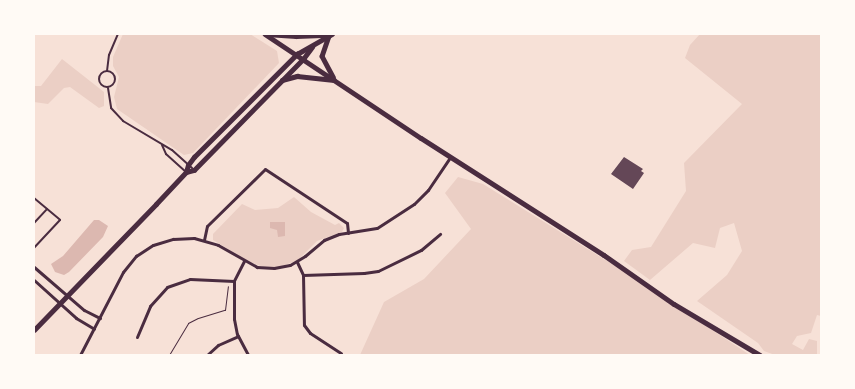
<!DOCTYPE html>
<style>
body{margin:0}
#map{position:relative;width:855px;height:389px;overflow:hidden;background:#f7e1d7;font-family:Jost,sans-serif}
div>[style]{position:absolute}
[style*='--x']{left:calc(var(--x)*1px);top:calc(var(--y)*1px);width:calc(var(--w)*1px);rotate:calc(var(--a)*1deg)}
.green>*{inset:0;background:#ebcfc5}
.water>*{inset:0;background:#dcb8b0}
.building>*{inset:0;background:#644757}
.path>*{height:1px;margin:-0.5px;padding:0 0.5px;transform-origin:0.5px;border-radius:0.5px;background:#4a2c40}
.service>*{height:2px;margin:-1px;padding:0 1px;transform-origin:1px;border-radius:1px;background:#4a2c40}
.service>.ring{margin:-1px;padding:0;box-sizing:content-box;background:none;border:2px solid #4a2c40;border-radius:50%}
.minor>*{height:3px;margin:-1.5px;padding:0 1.5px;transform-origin:1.5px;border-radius:1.5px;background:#4a2c40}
.tertiary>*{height:4.5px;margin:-2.25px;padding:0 2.25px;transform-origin:2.25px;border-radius:2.25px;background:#4a2c40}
span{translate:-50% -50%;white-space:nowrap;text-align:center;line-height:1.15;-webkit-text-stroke:5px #fffaf5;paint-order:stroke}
.frame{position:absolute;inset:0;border:35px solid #fffaf5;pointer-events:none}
</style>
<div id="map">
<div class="green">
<i style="clip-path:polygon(123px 34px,250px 34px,277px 51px,279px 63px,193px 153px,184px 155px,117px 109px,114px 97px,119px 77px,113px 66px,113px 57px)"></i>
<i style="clip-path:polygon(700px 34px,821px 34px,821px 316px,817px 315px,811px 333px,797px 336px,792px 344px,803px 350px,809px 339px,817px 341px,817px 355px,775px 355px,764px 351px,758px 343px,697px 301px,727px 275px,742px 251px,734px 223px,720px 228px,715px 248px,693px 243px,650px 280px,624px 261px,632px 250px,651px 247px,686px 191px,684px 163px,742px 104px,685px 58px,690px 45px)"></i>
<i style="clip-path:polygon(62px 59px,104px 92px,104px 106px,99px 108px,70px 87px,64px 88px,48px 104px,34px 102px,34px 86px,41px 86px)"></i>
<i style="clip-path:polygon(458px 177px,483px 184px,620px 269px,750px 355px,360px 355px,384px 302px,424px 279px,471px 229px,445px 193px)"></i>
<i style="clip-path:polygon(294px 197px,311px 212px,335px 225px,339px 223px,344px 228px,342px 232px,317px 241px,298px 260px,280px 267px,264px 267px,249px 262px,213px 240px,213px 234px,242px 204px,255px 210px,278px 208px)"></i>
</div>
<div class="water">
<i style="clip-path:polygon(94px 220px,99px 220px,108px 226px,103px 237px,69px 272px,64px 275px,55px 272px,51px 264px,63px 256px)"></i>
<i style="clip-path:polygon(270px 222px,285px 222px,285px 236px,278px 237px,277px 230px,270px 228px)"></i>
</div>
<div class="building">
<i style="clip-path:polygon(624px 157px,643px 169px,641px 171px,644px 173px,633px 189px,611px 174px)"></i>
</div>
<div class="path">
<i style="--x:169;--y:355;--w:37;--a:-59"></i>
<i style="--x:188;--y:323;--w:11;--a:-27"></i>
<i style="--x:198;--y:318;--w:28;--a:-17"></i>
<i style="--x:225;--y:310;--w:24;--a:-83"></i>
</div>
<div class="service">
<i class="ring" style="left:99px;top:71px;width:14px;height:14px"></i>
<i style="--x:107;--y:71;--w:16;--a:-83"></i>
<i style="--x:109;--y:55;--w:23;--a:-67"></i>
<i style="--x:108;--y:88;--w:20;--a:81"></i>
<i style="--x:111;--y:108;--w:18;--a:47"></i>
<i style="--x:123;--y:121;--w:57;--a:30.6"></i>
<i style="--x:172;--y:150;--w:27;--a:42"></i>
<i style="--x:162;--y:145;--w:10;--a:66"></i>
<i style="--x:166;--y:154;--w:25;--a:42"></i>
<i style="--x:34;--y:198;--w:34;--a:40"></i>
<i style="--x:60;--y:220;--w:38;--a:133"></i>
<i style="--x:34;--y:223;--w:19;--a:-47"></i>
</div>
<div class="minor">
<i style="--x:204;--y:240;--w:14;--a:-78"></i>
<i style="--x:207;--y:226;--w:81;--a:-44.5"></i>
<i style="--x:265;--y:169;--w:98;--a:33.4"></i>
<i style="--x:347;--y:223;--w:10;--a:84"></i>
<i style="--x:244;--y:261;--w:22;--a:117"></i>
<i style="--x:234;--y:281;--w:38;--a:90"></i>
<i style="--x:234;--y:319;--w:15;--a:79"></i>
<i style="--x:237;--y:334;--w:24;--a:62"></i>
<i style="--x:297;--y:262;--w:14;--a:65"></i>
<i style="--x:303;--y:275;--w:50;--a:88.9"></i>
<i style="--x:304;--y:325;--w:10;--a:53"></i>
<i style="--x:310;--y:333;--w:37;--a:33"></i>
<i style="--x:34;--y:267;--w:66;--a:40.7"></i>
<i style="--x:84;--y:310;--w:18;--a:27"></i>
<i style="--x:303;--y:275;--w:61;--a:-1.9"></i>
<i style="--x:364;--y:273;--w:14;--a:-8"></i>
<i style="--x:378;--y:271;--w:48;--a:-26"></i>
<i style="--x:421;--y:250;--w:25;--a:-40"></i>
<i style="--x:34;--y:280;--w:57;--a:42.1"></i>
<i style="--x:76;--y:318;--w:21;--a:31"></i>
<i style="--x:137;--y:337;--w:34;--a:-67"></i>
<i style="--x:150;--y:306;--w:25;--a:-48"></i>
<i style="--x:167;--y:287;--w:24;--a:-19"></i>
<i style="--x:190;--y:279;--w:44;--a:2.6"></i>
<i style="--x:80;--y:355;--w:93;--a:-62.6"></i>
<i style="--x:123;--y:272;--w:21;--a:-51"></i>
<i style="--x:136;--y:256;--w:20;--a:-33"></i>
<i style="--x:153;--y:245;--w:21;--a:-17"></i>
<i style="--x:173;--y:239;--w:21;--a:-3"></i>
<i style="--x:194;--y:238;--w:25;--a:16"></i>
<i style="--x:218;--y:245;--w:45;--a:29.4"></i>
<i style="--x:257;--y:267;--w:17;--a:3"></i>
<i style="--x:274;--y:268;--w:16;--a:-11"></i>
<i style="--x:290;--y:265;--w:17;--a:-31"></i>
<i style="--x:305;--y:256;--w:25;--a:-40"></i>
<i style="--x:324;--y:240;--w:16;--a:-22"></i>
<i style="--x:339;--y:234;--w:38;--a:-9"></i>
<i style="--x:377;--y:228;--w:44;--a:-33"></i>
<i style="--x:414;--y:204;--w:20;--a:-45"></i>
<i style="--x:428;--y:190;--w:40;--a:-56"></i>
<i style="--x:207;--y:355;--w:15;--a:-42"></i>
<i style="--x:218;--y:345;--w:22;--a:-24"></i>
</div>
<div class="tertiary">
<i style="--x:265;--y:34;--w:187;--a:33.7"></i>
<i style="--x:421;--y:138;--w:217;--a:32.6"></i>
<i style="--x:604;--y:255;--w:85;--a:35"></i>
<i style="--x:674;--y:304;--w:100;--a:30.7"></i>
<i style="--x:266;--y:34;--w:30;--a:4"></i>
<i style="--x:296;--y:36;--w:32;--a:-2"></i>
<i style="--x:329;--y:36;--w:21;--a:109"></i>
<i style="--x:322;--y:56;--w:24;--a:62"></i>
<i style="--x:282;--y:80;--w:16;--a:-15"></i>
<i style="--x:297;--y:76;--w:37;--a:6"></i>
<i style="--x:186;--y:172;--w:8;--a:-14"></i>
<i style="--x:194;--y:170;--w:156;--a:-45.5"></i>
<i style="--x:303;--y:59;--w:15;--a:-53"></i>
<i style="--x:34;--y:330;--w:175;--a:-45.9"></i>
<i style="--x:156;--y:204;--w:44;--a:-46.8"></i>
<i style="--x:186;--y:172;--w:7;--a:-74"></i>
<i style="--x:188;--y:165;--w:10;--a:-53"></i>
<i style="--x:194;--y:157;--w:146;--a:-45"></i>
<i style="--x:297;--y:54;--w:40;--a:-29.7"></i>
</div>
<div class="frame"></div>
</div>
